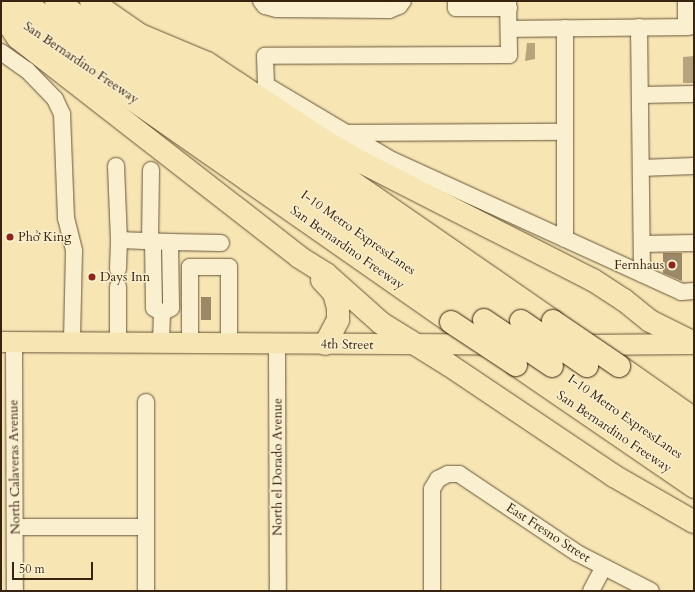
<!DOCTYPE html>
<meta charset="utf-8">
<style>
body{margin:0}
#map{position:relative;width:695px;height:592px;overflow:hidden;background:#f7e6b4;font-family:Cardo,serif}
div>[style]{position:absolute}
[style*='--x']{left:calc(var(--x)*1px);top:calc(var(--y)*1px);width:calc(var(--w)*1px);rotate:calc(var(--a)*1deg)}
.water>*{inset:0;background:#b6a47d}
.building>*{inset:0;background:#9b8866}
.roads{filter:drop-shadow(0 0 1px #68543a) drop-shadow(0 0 1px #68543a)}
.minor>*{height:16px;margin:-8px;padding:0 8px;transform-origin:8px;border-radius:8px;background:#faefce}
.major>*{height:20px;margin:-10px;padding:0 10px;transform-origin:10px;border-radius:10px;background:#f7e6b4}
.highway>*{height:22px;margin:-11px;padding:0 11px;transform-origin:11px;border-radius:11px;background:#f7e6b4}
.bridges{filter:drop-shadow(0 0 1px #382311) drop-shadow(0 0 1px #382311)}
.highway-bridge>*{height:22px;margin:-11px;padding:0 11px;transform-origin:11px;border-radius:11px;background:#f7e6b4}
.dots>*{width:11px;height:11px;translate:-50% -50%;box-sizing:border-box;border:2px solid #faefce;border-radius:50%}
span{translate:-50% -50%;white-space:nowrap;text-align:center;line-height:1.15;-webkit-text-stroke:3px #faefce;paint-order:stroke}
.street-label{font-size:13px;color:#382311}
.poi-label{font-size:13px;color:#382311}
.left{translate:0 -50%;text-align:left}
.right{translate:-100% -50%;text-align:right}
.frame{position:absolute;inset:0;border:2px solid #382311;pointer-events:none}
.scale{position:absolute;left:12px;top:562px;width:81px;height:18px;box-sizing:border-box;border:2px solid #382311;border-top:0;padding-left:5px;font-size:12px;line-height:14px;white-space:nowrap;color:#382311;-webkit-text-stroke:3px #faefce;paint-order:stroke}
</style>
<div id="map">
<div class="water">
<i style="clip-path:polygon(527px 43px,535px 43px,535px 59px,525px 61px)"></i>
<i style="clip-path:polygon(694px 56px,694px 83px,683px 83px,683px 57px)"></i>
</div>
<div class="building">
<i style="clip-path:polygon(663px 253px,682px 253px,682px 281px,663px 273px)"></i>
<i style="clip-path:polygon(201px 297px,211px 297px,211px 320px,201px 320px)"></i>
</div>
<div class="roads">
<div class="minor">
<i style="--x:261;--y:1;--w:6;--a:51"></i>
<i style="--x:265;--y:6;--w:11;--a:15"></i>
<i style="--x:276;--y:9;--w:113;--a:0.5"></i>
<i style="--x:389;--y:10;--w:11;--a:-22"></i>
<i style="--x:399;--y:6;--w:6;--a:-51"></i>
<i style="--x:456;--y:1;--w:7;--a:90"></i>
<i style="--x:456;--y:8;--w:53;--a:0"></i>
<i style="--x:508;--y:1;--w:54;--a:88.9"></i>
<i style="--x:509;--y:55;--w:244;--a:179.8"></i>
<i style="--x:265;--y:56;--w:29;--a:88"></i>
<i style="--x:266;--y:85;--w:147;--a:30.8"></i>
<i style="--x:392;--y:160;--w:318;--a:24.5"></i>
<i style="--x:681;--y:292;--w:13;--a:-4"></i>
<i style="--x:686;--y:1;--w:26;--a:90"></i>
<i style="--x:686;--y:27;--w:8;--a:-7"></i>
<i style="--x:639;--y:27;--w:247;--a:89.3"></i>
<i style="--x:565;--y:28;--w:211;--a:90"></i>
<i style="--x:509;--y:29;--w:177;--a:-0.6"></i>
<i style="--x:1;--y:52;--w:32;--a:35"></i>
<i style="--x:27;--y:70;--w:40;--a:46"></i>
<i style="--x:55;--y:99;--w:17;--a:65"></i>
<i style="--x:62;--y:114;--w:104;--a:87.8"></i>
<i style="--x:66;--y:218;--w:34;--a:76"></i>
<i style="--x:74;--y:251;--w:91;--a:91.3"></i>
<i style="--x:640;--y:95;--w:54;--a:-1.1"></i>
<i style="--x:347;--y:133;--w:218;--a:-0.3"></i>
<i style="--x:116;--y:166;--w:74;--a:87.7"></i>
<i style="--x:119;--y:240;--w:51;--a:2.2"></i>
<i style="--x:170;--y:242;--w:66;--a:89.1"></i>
<i style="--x:171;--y:308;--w:10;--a:151"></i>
<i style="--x:641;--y:168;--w:53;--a:-2.2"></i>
<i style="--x:150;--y:242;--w:72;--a:-89.2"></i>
<i style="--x:153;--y:242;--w:66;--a:89.1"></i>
<i style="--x:154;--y:308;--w:9;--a:32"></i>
<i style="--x:170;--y:242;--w:51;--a:1.1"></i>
<i style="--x:642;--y:244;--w:52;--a:-1.1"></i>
<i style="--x:118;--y:269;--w:29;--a:-88"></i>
<i style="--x:118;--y:287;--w:56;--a:90"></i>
<i style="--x:14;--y:342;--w:249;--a:89.8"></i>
<i style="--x:161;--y:342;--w:29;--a:-88"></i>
<i style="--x:190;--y:343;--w:76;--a:-90"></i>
<i style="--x:190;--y:267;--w:39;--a:0"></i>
<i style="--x:229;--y:267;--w:77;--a:90"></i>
<i style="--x:277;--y:344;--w:247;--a:89.8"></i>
<i style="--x:146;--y:402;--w:189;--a:90"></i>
<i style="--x:15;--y:527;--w:131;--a:0"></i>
<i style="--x:432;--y:591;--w:102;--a:-90"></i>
<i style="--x:432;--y:489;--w:12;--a:-59"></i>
<i style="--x:438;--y:479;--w:11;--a:-27"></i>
<i style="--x:448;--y:474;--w:11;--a:0"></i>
<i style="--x:459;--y:474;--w:142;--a:33.8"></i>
<i style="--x:577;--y:553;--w:83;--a:27.2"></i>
<i style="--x:591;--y:591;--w:26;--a:-62"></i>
</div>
<div class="major">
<i style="--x:1;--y:342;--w:492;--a:0.3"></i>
<i style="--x:581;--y:345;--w:113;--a:-0.5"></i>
</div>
<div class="highway">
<i style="--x:22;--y:1;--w:561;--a:34.62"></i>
<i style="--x:56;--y:1;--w:564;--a:34.53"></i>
<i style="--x:91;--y:1;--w:562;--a:34.71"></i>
<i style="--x:4;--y:10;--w:545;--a:34.91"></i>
<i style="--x:1;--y:13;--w:30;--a:56"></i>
<i style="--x:18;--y:38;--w:356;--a:37.9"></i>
<i style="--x:299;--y:257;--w:32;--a:32"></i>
<i style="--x:326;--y:274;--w:74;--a:41.7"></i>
<i style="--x:381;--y:323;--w:80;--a:31.7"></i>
<i style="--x:449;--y:365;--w:199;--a:33.9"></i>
<i style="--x:614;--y:476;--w:92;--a:29.9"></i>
<i style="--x:140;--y:35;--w:73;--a:22.7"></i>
<i style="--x:207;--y:63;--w:139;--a:33.6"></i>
<i style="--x:323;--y:140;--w:46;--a:29.9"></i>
<i style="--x:363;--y:163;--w:258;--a:27"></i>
<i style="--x:593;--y:280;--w:37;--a:33"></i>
<i style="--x:624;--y:300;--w:33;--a:39"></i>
<i style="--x:650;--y:321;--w:49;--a:26.6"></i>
<i style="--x:322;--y:280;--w:18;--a:47"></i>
<i style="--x:334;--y:293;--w:16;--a:75"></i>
<i style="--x:338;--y:308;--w:12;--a:90"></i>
<i style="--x:338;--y:320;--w:27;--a:118"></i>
<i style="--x:516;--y:365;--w:216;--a:34.4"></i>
<i style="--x:552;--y:366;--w:173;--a:34.6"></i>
<i style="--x:587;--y:366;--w:131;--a:35"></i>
<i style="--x:619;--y:366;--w:92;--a:35.2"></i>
</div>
</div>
<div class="bridges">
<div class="highway-bridge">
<i style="--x:484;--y:320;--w:82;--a:34.1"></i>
<i style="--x:521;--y:321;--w:80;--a:34.3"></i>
<i style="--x:553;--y:321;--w:80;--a:34.3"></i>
<i style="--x:451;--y:322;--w:78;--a:33.5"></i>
</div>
</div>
<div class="dots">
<i style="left:10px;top:237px;background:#8f2418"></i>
<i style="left:672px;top:265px;background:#8f2418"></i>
<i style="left:92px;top:277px;background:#8f2418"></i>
</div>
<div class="street-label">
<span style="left:81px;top:63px;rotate:34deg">San Bernardino Freeway</span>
<span style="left:358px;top:233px;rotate:35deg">I-10 Metro ExpressLanes</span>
<span style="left:347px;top:248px;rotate:35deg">San Bernardino Freeway</span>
<span style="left:347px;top:345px;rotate:1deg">4th Street</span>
<span style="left:625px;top:417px;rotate:35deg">I-10 Metro ExpressLanes</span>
<span style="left:614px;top:432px;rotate:34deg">San Bernardino Freeway</span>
<span style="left:15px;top:467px;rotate:-91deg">North Calaveras Avenue</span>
<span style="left:278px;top:467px;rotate:-90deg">North el Dorado Avenue</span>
<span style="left:548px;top:533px;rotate:33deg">East Fresno Street</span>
</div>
<div class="poi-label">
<span class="left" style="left:18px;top:237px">Phở King</span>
<span class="right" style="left:664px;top:265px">Fernhaus</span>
<span class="left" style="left:100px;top:277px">Days Inn</span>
</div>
<div class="frame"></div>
<div class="scale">50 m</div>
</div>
